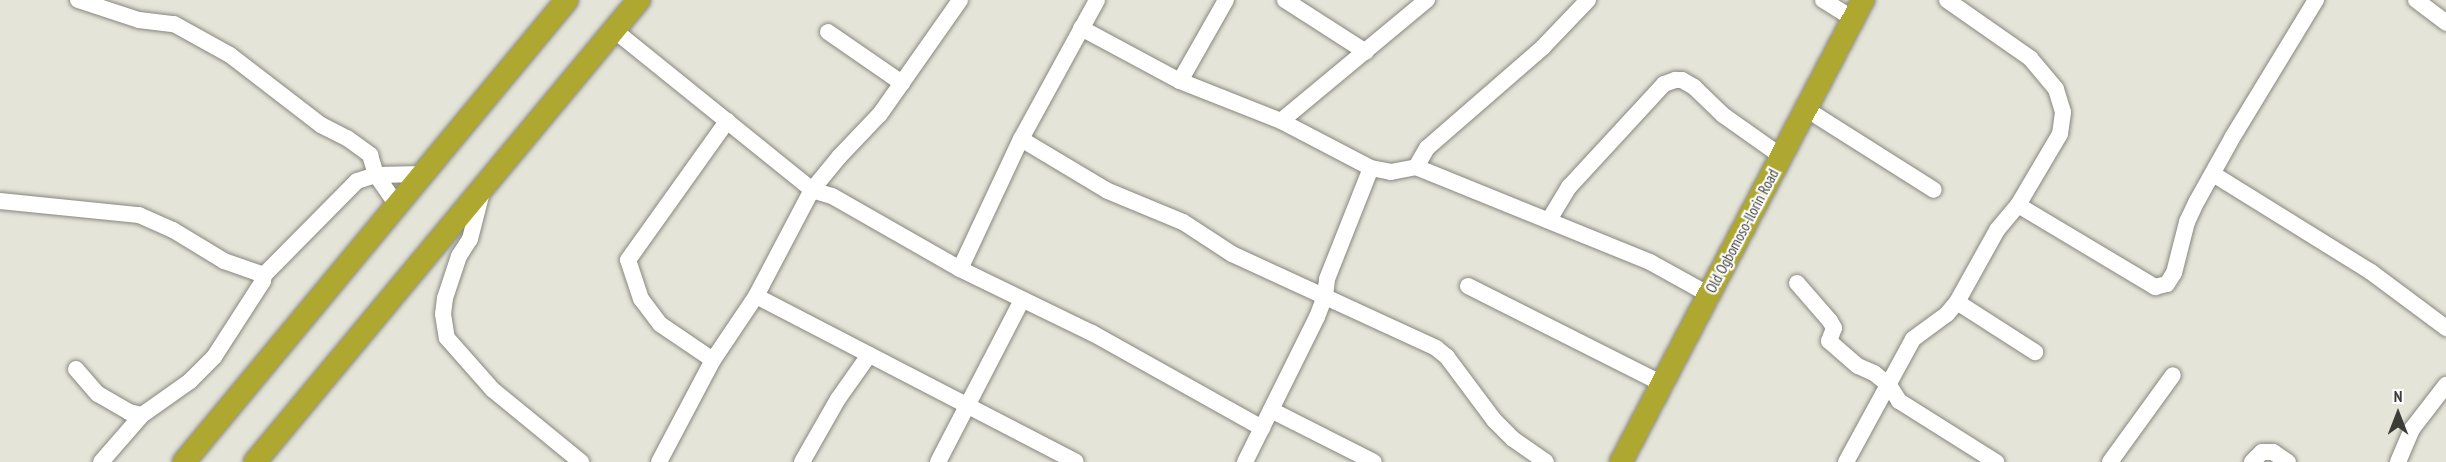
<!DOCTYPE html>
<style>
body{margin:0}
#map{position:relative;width:2446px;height:462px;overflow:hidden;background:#e5e4d9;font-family:"PT Sans Narrow",sans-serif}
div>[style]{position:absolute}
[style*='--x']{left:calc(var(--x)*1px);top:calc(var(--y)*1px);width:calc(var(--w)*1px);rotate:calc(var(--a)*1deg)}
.roads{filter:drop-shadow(0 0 2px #87877d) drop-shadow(0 0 2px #87877d)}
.minor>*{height:16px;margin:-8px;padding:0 8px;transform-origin:8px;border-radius:8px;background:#fff}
.highway>*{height:22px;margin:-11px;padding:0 11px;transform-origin:11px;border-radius:11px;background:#afa830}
span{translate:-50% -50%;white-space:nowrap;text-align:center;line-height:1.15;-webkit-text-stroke:4.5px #fff;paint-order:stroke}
.street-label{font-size:15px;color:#3d3d38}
.north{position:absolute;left:2368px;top:384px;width:60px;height:60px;-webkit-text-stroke:4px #fff;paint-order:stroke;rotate:0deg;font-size:16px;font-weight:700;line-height:24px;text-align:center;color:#3d3d38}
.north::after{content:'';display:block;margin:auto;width:21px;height:27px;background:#3d3d38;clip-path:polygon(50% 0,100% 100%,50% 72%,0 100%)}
</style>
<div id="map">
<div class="roads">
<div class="minor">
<i style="--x:78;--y:0;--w:64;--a:18.2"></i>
<i style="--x:139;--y:20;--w:35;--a:7"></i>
<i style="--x:174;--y:24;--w:64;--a:29"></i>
<i style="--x:230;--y:55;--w:115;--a:37.6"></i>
<i style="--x:321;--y:125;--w:29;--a:27"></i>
<i style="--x:347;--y:138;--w:29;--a:36"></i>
<i style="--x:370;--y:155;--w:21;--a:73"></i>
<i style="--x:376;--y:175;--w:37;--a:55"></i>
<i style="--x:1285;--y:0;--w:96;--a:32.7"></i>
<i style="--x:1823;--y:0;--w:36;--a:32"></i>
<i style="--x:2416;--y:0;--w:38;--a:37"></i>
<i style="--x:1081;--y:28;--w:112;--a:28.2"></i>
<i style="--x:1180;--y:81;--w:109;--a:21.6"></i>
<i style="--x:1281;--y:121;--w:102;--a:27.6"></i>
<i style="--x:1371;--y:168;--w:20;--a:11"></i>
<i style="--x:1391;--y:172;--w:25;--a:-11"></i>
<i style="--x:1416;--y:167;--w:253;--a:22.1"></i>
<i style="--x:1650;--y:262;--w:66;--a:28.9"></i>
<i style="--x:614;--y:30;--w:255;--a:38.9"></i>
<i style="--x:812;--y:190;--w:21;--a:17"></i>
<i style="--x:832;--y:196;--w:147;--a:29.7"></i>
<i style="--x:960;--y:269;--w:147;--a:25.9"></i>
<i style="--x:1092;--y:333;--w:195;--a:29.2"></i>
<i style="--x:828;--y:32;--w:90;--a:34.6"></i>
<i style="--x:1180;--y:81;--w:93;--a:-60.4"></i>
<i style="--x:1806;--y:109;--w:151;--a:32.3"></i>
<i style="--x:1281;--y:121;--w:190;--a:-39.7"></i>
<i style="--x:1021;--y:139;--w:101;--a:30.9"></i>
<i style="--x:1108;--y:191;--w:81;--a:22.5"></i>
<i style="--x:1183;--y:222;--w:59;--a:33.1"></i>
<i style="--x:1232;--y:254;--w:225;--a:24.7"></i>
<i style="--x:1436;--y:348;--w:14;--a:39"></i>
<i style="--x:1447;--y:357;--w:79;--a:53.3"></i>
<i style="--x:1494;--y:420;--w:27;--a:45"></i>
<i style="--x:1513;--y:439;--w:40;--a:34.9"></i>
<i style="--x:1416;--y:167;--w:22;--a:-60"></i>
<i style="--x:1427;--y:148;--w:154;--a:-41"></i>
<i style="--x:1543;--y:47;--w:65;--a:-46.2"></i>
<i style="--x:2213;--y:174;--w:186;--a:31.8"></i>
<i style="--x:2371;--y:272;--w:94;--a:36.7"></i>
<i style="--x:483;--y:188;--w:53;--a:104.3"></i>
<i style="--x:470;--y:239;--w:20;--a:123"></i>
<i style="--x:459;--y:256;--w:44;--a:108.4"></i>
<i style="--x:445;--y:298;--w:16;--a:97"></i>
<i style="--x:443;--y:314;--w:24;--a:81"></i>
<i style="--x:447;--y:338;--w:69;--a:48.5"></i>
<i style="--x:493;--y:390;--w:114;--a:39.3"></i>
<i style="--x:0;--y:201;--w:140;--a:5.8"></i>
<i style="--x:139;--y:215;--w:37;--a:24"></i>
<i style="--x:173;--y:230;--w:60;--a:31.3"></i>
<i style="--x:224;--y:261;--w:42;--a:19.3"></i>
<i style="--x:264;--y:275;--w:132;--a:-45.3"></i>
<i style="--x:357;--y:181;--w:20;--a:-18"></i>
<i style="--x:376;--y:175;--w:47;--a:-1.2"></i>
<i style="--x:2018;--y:205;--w:160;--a:30.9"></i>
<i style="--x:2155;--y:287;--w:12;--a:-14"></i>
<i style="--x:2167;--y:284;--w:13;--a:-58"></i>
<i style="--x:2174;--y:273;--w:53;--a:-75.7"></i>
<i style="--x:2187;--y:222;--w:23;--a:-65"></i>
<i style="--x:2197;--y:201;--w:72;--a:-60.9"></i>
<i style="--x:2232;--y:138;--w:162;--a:-58.7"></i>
<i style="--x:1549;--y:220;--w:39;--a:-59"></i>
<i style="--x:1569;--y:187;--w:140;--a:-47.3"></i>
<i style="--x:1664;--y:84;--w:12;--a:-20"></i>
<i style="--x:1675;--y:80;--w:7;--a:0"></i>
<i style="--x:1682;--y:80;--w:14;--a:30"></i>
<i style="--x:1694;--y:87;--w:40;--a:44"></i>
<i style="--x:1723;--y:115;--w:71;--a:35.3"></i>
<i style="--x:960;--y:269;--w:144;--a:-64.9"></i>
<i style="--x:1021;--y:139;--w:158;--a:-61.3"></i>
<i style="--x:1797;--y:283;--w:50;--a:49"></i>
<i style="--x:1830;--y:321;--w:8;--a:60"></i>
<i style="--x:1834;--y:328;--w:14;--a:111"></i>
<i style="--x:1829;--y:341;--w:38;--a:41"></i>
<i style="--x:1858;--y:366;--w:17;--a:24"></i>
<i style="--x:1874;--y:373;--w:19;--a:39"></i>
<i style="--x:1889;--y:385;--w:19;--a:58"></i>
<i style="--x:1899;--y:401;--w:115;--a:32.2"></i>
<i style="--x:1468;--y:286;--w:216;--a:26.7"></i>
<i style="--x:756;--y:296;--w:360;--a:27.4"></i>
<i style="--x:1957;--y:302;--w:93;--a:32.7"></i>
<i style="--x:713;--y:360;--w:64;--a:-145.8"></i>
<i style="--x:660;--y:324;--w:31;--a:-127"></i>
<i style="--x:641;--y:299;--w:41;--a:-108.4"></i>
<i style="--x:628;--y:260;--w:171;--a:-54.5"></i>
<i style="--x:76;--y:369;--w:33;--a:49"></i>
<i style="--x:98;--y:394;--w:36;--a:30"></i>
<i style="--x:129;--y:412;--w:13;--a:13"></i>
<i style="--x:1271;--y:410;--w:115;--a:26.8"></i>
<i style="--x:101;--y:462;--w:62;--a:-48.9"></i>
<i style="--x:142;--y:415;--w:59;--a:-35.3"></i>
<i style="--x:190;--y:381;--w:34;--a:-45"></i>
<i style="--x:214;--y:357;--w:90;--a:-57.2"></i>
<i style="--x:263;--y:281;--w:6;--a:-81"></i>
<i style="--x:659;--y:462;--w:115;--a:-62.1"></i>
<i style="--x:713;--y:360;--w:77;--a:-56.1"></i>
<i style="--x:756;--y:296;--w:120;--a:-62.2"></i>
<i style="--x:812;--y:190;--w:43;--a:-50.7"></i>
<i style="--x:839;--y:157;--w:59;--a:-46.4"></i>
<i style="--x:880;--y:114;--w:139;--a:-54.9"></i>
<i style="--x:802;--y:462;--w:73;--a:-60.3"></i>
<i style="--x:838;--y:399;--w:54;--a:-54.8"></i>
<i style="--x:938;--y:462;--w:182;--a:-62.6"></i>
<i style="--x:1245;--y:462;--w:162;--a:-63.6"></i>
<i style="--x:1317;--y:317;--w:22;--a:-69"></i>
<i style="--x:1325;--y:296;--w:17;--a:-83"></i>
<i style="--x:1327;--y:279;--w:119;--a:-68.4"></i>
<i style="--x:1846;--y:462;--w:140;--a:-61.4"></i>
<i style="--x:1913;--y:339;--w:42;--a:-36.3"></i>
<i style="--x:1947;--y:314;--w:16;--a:-50"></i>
<i style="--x:1957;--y:302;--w:82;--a:-60.9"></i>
<i style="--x:1997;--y:230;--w:33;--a:-50"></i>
<i style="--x:2018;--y:205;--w:82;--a:-59.4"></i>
<i style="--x:2060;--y:134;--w:22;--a:-82"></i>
<i style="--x:2063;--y:112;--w:24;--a:-107"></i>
<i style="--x:2056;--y:89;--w:40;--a:-130"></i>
<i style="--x:2030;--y:58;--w:101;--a:-145.1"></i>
<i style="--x:2110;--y:462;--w:107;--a:-54.1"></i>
<i style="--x:2252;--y:462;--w:14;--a:-45"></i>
<i style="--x:2262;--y:452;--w:11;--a:0"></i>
<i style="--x:2273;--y:452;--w:18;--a:34"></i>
<i style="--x:2398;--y:462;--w:36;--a:-67"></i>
<i style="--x:2412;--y:429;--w:56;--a:-52.3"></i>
</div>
<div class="highway">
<i style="--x:184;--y:462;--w:600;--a:-50.34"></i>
<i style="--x:255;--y:462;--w:601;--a:-50.27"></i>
<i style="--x:1621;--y:462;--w:522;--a:-62.35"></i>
</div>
</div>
<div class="street-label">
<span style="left:1742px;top:231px;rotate:-62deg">Old Ogbomoso-Ilorin Road</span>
</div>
<div class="north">N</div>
</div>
